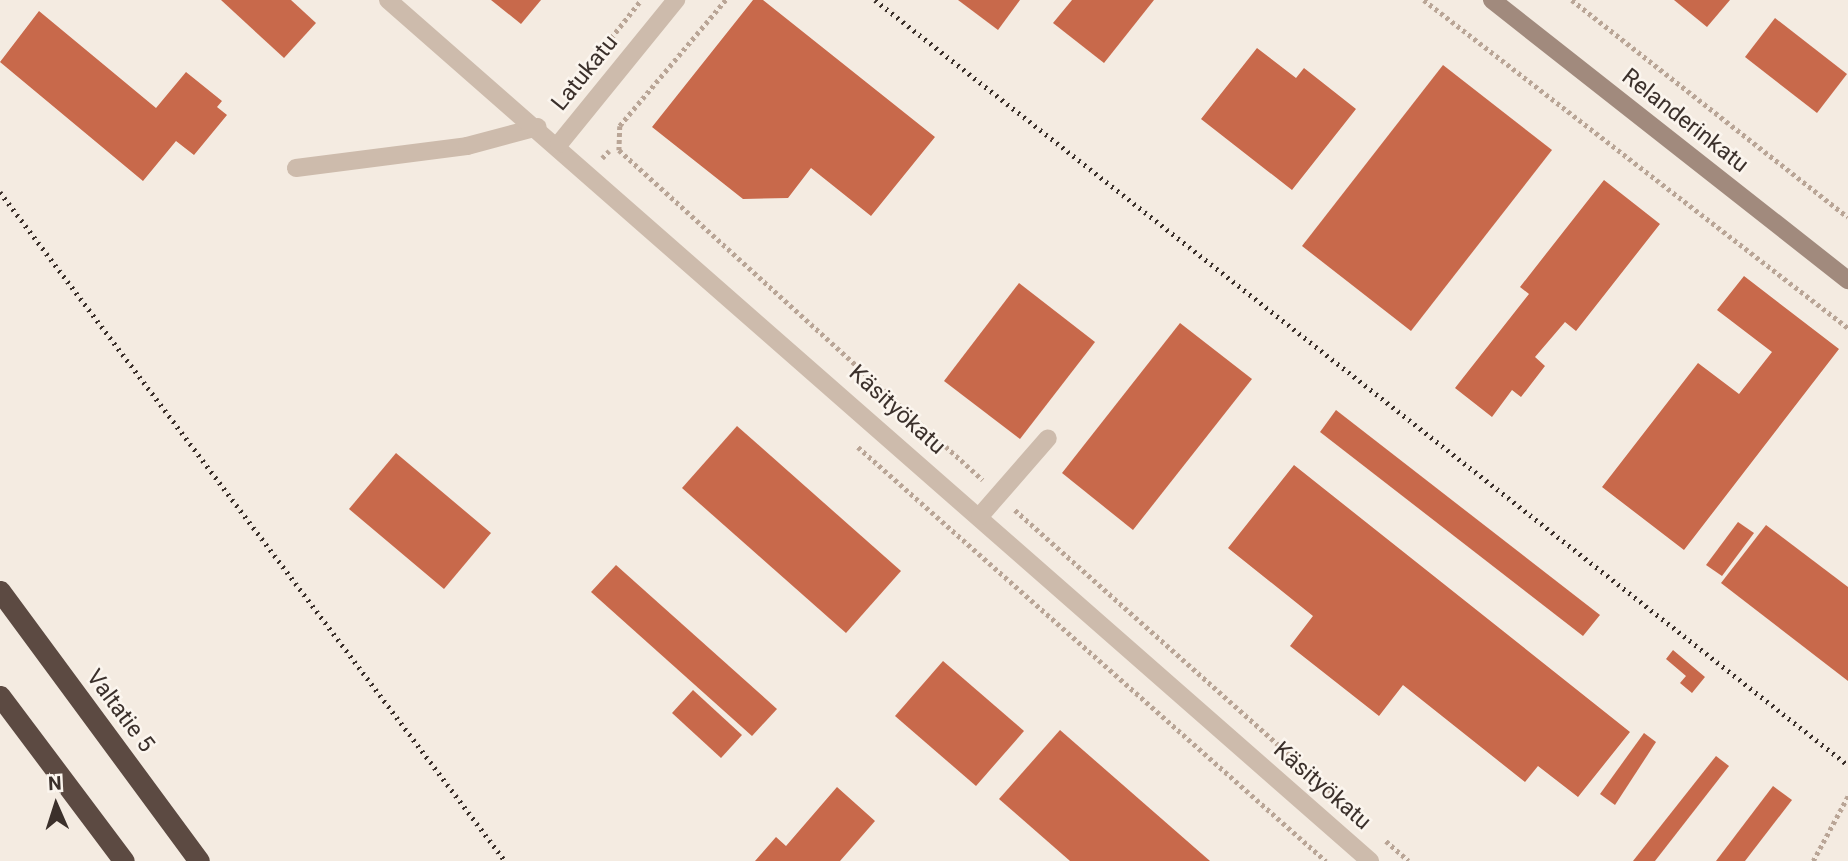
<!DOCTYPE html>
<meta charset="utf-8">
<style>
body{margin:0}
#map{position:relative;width:1848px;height:861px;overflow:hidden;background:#f4ebe1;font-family:Roboto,sans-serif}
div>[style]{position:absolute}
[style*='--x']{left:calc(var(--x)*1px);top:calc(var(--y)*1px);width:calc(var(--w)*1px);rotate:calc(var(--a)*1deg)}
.building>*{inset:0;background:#c8694b}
.path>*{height:4.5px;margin-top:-2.25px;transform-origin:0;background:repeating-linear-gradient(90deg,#b9a596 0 3.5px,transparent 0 7px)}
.lane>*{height:18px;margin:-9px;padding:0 9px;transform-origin:9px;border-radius:9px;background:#cdbbac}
.street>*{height:18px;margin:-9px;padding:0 9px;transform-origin:9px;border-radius:9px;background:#cdbbac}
.secondary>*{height:18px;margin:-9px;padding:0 9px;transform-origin:9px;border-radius:9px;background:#a18a7d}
.highway>*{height:21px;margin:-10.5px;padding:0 10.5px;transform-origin:10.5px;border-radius:10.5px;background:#5c4a42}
.rail>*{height:5px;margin-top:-2.5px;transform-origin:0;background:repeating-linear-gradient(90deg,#3b302b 0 2px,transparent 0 7px)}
span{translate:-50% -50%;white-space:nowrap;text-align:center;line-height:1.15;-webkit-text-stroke:5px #fbf5ee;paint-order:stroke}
.street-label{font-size:23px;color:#3b302b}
.north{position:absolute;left:21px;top:770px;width:70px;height:70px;-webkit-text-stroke:5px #fbf5ee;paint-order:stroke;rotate:357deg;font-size:19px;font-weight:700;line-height:28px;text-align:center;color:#3b302b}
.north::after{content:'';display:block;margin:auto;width:24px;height:32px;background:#3b302b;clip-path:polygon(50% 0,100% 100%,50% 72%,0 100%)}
</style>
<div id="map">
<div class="building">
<i style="clip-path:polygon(221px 0,291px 0,316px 23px,284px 58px)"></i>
<i style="clip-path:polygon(491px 0,541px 0,521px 24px)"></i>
<i style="clip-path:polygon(753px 0,763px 0,935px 137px,871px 216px,811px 168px,788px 198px,743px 199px,652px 127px)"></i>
<i style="clip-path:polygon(958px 0,1020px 0,998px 30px)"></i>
<i style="clip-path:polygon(1072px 0,1154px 0,1104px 63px,1053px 23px)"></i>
<i style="clip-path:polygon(1674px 0,1730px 0,1707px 27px)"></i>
<i style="clip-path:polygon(39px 11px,156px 108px,186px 72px,222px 101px,217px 107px,227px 115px,194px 155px,176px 141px,143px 181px,0 62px)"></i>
<i style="clip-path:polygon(1775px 18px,1847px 74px,1817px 113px,1745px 57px)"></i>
<i style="clip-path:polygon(1257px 48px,1296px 78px,1304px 68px,1356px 109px,1292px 190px,1201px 119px)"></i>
<i style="clip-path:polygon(1443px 65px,1552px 150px,1411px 331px,1302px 246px)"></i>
<i style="clip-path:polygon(1604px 180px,1660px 224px,1576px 331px,1565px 322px,1535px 357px,1545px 366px,1521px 397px,1512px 390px,1492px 417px,1455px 388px,1529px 294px,1520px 287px)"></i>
<i style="clip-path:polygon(1744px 276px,1839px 349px,1684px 550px,1602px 487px,1698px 363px,1739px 394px,1772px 352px,1717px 310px)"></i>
<i style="clip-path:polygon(1019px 283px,1095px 342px,1020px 439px,944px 381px)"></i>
<i style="clip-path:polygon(1180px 323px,1252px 379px,1133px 530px,1062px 473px)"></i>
<i style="clip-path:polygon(1336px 410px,1600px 615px,1583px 636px,1320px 432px)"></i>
<i style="clip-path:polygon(737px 426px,901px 571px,846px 633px,682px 488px)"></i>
<i style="clip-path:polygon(396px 453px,491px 533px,444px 589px,349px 509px)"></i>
<i style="clip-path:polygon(1294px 465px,1630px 732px,1578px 797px,1538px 766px,1525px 782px,1403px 685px,1379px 716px,1290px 646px,1313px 616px,1228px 548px)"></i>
<i style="clip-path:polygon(1738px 522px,1754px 533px,1722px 576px,1706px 565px)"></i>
<i style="clip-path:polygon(1766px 525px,1848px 587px,1848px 681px,1721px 583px)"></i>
<i style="clip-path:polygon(616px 565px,777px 709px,752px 736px,591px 592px)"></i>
<i style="clip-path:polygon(1673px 650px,1705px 677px,1692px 693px,1680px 683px,1686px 676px,1666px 659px)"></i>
<i style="clip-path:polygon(943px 661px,1024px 731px,976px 786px,895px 716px)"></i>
<i style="clip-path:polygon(693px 690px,742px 735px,721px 758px,672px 713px)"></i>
<i style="clip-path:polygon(1060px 730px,1210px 861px,1070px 861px,999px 799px)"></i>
<i style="clip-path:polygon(1644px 733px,1656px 742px,1615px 805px,1600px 794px)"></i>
<i style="clip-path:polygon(1716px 756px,1729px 766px,1655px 861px,1633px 861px)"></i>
<i style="clip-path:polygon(1773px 786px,1792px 800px,1745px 861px,1716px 861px)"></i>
<i style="clip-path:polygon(837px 787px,875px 821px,840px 861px,755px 861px,776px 837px,786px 846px)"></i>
</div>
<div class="path">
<i style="--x:726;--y:0;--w:165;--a:130.1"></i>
<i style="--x:620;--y:126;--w:24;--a:92"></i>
<i style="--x:619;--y:150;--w:491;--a:42.2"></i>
<i style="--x:1424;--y:0;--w:536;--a:37.72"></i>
<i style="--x:1572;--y:0;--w:351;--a:38.2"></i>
<i style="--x:611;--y:38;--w:48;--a:-51.7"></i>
<i style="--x:602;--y:158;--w:10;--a:-45"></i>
<i style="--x:858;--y:447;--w:625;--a:41.5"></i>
<i style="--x:1015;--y:510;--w:450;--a:41.7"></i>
<i style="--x:1386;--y:841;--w:30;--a:41"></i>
<i style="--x:1813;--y:861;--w:74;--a:-61.7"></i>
</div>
<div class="lane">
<i style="--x:296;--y:168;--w:172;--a:-7.3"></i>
<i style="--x:467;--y:146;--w:73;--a:-15"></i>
</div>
<div class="street">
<i style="--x:388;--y:0;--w:1306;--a:41.24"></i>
<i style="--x:559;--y:144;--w:186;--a:-50.9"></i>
<i style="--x:980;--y:516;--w:103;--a:-48.9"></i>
</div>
<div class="secondary">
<i style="--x:1492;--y:0;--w:453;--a:38.2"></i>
</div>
<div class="highway">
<i style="--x:0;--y:591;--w:335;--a:53.6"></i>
<i style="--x:0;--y:696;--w:206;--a:53.1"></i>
</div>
<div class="rail">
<i style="--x:875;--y:0;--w:1238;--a:38.18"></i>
<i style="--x:0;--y:192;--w:838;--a:52.95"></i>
</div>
<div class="street-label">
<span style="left:585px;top:73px;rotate:-51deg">Latukatu</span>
<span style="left:1685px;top:121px;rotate:38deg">Relanderinkatu</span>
<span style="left:897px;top:410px;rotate:42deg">Käsityökatu</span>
<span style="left:120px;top:711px;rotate:53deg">Valtatie 5</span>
<span style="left:1322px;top:786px;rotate:41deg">Käsityökatu</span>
</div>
<div class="north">N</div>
</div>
